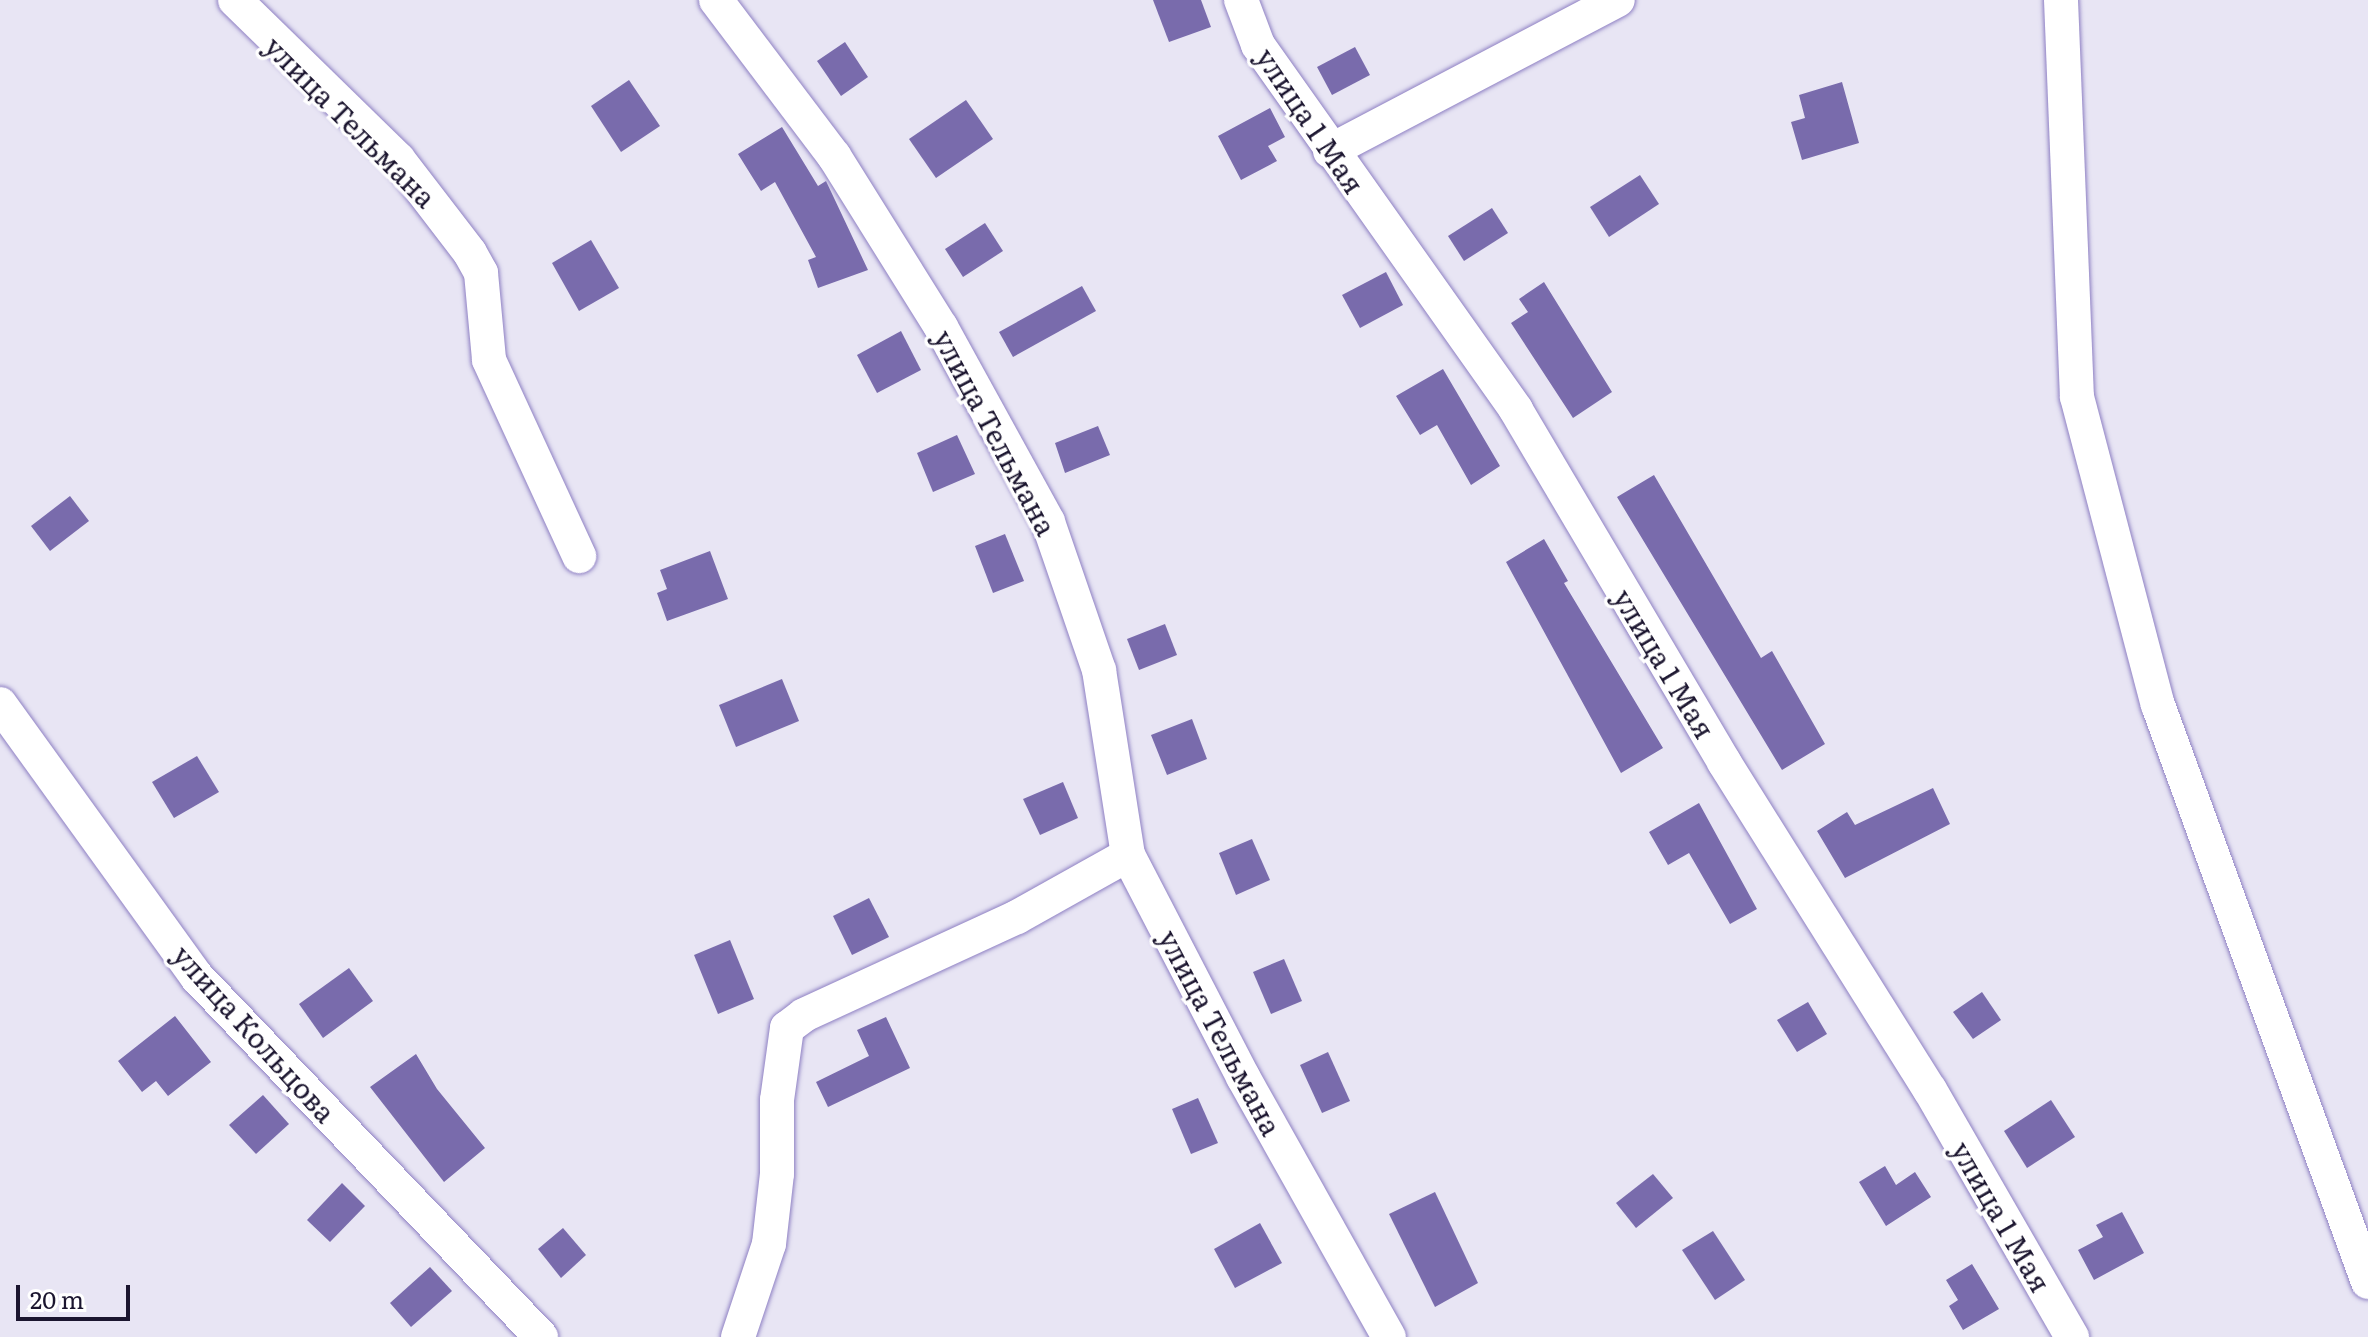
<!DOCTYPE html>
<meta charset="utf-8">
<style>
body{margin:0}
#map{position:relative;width:2368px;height:1337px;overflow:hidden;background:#e8e5f4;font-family:Literata,serif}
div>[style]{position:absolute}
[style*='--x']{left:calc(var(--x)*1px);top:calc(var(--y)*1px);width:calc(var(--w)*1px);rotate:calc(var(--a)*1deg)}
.building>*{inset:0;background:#796bac}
.roads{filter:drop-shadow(0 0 2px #8e80c3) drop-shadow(0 0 2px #8e80c3)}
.street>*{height:34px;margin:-17px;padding:0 17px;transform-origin:17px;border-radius:17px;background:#fff}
span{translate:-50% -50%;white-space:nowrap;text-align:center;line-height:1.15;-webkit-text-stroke:7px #fff;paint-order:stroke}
.street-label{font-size:28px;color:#1b152f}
.scale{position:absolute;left:16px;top:1285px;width:114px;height:36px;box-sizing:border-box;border:4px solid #1b152f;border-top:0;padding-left:10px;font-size:24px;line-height:28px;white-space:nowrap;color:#1b152f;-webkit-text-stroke:6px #fff;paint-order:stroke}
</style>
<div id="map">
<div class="building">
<i style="clip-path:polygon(1153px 0,1201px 0,1211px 27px,1169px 42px)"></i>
<i style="clip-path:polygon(845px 42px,868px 77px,841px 96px,817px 61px)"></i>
<i style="clip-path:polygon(1355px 47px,1370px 75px,1332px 95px,1317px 67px)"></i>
<i style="clip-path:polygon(629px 80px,660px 126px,621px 152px,591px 106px)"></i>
<i style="clip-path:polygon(1842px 82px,1859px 143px,1802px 160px,1791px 122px,1805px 118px,1799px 95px)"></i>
<i style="clip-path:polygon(966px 100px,993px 139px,936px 178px,909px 139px)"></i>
<i style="clip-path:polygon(1270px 108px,1285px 137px,1268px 146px,1277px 161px,1241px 180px,1218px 136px)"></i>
<i style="clip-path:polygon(782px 127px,818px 186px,826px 181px,868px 270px,818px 288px,808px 260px,816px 257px,775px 182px,761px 191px,738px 154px)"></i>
<i style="clip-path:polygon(1640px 175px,1659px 204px,1609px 237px,1590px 207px)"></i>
<i style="clip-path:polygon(1492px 208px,1508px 233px,1464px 261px,1448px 236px)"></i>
<i style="clip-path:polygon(985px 223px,1003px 251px,963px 277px,945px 249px)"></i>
<i style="clip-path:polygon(591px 240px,619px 288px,579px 311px,552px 263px)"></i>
<i style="clip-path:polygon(1386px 272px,1403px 305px,1360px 328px,1342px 295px)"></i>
<i style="clip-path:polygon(1544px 282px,1612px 392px,1573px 418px,1511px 323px,1528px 312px,1519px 299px)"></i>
<i style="clip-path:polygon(1082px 286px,1096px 311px,1013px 357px,999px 332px)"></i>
<i style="clip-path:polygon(901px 331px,921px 370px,877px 393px,857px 355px)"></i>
<i style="clip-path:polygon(1443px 369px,1500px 466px,1471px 485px,1437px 425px,1420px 435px,1396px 396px)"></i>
<i style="clip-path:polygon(1098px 426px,1110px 455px,1065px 473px,1055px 443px)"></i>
<i style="clip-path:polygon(957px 435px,975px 474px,933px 492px,917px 453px)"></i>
<i style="clip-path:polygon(1654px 475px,1761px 658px,1772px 651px,1825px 744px,1782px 770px,1617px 497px)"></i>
<i style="clip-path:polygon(70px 496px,89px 521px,50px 551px,31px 526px)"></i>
<i style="clip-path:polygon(1005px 534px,1024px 581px,993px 593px,975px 546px)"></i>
<i style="clip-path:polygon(1544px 539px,1568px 581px,1564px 583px,1663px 748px,1621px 773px,1506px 562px)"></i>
<i style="clip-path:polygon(710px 551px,728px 599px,667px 621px,657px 593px,667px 589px,660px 570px)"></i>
<i style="clip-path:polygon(1165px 624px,1177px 655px,1139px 670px,1127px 639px)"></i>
<i style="clip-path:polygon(782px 679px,799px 721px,736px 747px,719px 705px)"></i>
<i style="clip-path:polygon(1192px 719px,1207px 759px,1167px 775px,1151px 735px)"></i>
<i style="clip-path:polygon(197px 756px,219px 792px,174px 818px,152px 782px)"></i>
<i style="clip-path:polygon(1063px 782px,1078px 818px,1040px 835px,1023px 799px)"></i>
<i style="clip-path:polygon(1933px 788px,1950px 824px,1845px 878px,1817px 831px,1847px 812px,1855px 825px)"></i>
<i style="clip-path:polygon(1699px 803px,1757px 909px,1730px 924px,1689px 853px,1668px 865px,1649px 832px)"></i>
<i style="clip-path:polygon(1252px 839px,1270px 880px,1236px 895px,1219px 853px)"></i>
<i style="clip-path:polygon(869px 898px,889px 937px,852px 955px,833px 916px)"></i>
<i style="clip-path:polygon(730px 940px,754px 999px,718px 1014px,694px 955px)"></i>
<i style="clip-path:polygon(1284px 959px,1302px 1001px,1271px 1014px,1253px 972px)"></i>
<i style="clip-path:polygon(349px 968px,373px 1001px,323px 1038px,299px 1004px)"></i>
<i style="clip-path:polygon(1982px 992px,2001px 1020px,1973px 1039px,1953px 1012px)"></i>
<i style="clip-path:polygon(1808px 1002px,1827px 1034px,1797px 1052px,1777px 1020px)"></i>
<i style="clip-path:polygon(175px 1016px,211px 1062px,168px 1096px,156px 1081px,142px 1092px,118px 1061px)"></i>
<i style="clip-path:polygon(886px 1017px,910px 1068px,828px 1107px,816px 1082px,869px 1056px,857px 1030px)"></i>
<i style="clip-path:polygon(1328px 1052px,1350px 1101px,1322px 1113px,1300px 1065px)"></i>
<i style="clip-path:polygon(416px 1054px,437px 1089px,485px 1148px,444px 1182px,370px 1087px)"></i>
<i style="clip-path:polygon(263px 1095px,289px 1124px,256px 1154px,229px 1125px)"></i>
<i style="clip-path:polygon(1198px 1098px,1218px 1143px,1191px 1154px,1172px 1109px)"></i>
<i style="clip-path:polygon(2051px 1100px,2075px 1137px,2027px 1168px,2004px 1131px)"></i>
<i style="clip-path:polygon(1885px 1166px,1896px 1185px,1915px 1172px,1931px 1197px,1886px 1226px,1859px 1182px)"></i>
<i style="clip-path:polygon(1653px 1174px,1673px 1198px,1636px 1228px,1616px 1203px)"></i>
<i style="clip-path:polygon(342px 1183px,365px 1206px,330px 1242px,307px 1220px)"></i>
<i style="clip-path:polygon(1435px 1192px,1478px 1283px,1435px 1307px,1389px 1214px)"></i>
<i style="clip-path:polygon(2122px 1212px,2144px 1253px,2094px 1280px,2078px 1250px,2103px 1237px,2096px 1225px)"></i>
<i style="clip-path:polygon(1260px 1223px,1282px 1263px,1235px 1288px,1214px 1249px)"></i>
<i style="clip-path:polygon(563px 1228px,586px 1255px,561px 1278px,538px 1249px)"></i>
<i style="clip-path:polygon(1713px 1231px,1745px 1280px,1715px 1300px,1682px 1250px)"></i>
<i style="clip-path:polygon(1972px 1264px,1999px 1309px,1963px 1330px,1949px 1306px,1958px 1300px,1946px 1280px)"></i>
<i style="clip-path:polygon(430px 1267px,452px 1291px,411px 1327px,390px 1303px)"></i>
</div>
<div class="roads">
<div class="street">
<i style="--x:235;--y:0;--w:228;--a:44.3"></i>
<i style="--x:398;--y:159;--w:118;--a:52.5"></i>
<i style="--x:470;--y:253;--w:23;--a:61"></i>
<i style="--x:481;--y:273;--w:87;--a:84.7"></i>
<i style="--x:489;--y:360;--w:216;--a:65.3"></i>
<i style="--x:716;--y:0;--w:196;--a:52.9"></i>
<i style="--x:834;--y:156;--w:202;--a:58"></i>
<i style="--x:941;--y:327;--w:222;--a:61.2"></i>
<i style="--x:1048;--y:522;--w:157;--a:71"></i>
<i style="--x:1099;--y:670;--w:187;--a:81.1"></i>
<i style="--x:1128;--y:855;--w:250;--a:62.6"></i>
<i style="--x:1243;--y:1077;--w:298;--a:60.7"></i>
<i style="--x:1241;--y:0;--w:48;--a:69.3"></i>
<i style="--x:1258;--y:45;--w:447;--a:54.7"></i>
<i style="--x:1516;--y:410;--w:409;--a:59.4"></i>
<i style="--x:1724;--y:762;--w:387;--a:57.9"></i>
<i style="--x:1930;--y:1090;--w:285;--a:60.1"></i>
<i style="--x:2061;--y:0;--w:397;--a:87.7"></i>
<i style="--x:2077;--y:397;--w:318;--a:75.3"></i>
<i style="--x:2158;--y:705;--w:614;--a:70"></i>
<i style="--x:1330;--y:151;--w:325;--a:-27.7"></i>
<i style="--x:0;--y:704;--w:337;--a:54.2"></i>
<i style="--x:197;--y:977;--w:498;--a:46.3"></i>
<i style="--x:738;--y:1337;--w:98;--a:-71.6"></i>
<i style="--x:769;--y:1244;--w:70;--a:-83.5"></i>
<i style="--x:777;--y:1174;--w:74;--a:-90"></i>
<i style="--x:777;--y:1100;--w:73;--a:-82.1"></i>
<i style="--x:787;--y:1028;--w:21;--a:-37"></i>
<i style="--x:804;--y:1015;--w:234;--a:-24.7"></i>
<i style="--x:1017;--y:917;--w:127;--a:-29.2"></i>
</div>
</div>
<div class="street-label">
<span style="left:1311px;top:120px;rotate:56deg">улица 1 Мая</span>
<span style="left:351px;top:121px;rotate:45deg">улица Тельмана</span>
<span style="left:996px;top:432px;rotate:62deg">улица Тельмана</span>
<span style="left:1665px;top:663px;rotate:59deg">улица 1 Мая</span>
<span style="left:1221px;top:1032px;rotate:62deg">улица Тельмана</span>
<span style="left:255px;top:1033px;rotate:48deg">улица Кольцова</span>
<span style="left:2002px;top:1216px;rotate:60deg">улица 1 Мая</span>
</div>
<div class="scale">20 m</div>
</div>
